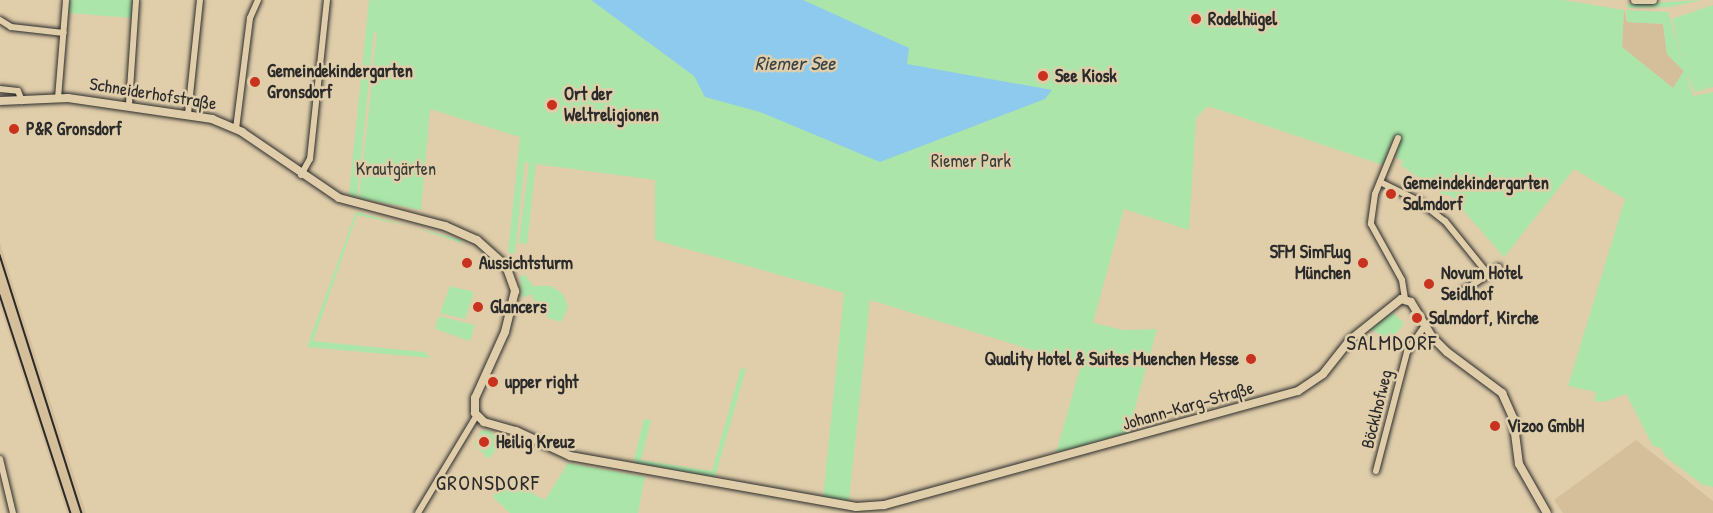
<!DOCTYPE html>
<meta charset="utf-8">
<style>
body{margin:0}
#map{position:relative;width:1713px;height:513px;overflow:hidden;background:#e0ceab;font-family:"Patrick Hand",sans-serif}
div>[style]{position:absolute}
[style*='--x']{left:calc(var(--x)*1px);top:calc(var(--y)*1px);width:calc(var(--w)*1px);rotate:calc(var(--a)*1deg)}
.built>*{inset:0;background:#d5be9a}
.green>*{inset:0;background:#abe5a9}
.water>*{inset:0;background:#8ecaee}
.roads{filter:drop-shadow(0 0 2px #2b2b2b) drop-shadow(0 0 2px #2b2b2b)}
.street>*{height:6px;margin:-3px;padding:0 3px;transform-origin:3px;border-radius:3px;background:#e0ceab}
.secondary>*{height:8px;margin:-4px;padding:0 4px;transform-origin:4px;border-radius:4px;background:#e0ceab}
.rail>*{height:1.5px;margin:-0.75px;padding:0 0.75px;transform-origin:0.75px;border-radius:0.75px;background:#2b2b2b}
.dots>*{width:16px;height:16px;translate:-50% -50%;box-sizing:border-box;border:3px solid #e0ceab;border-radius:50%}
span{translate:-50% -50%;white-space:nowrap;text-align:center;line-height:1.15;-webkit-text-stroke:5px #e0ceab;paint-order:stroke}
.poi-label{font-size:18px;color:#2b2b2b;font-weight:700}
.left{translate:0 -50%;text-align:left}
.right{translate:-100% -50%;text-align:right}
.street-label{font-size:18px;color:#2b2b2b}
.park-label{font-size:18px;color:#383e38}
.water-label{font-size:20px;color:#3a4348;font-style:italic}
.quarter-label{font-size:21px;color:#2b2b2b;letter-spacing:1.5px}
</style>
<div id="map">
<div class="built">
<i style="clip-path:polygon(1624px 10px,1627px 22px,1663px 24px,1667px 54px,1684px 71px,1673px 88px,1622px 47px)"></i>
<i style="clip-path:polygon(0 243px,12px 282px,86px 513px,67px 513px,0 306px)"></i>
<i style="clip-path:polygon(1636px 440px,1713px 501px,1713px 513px,1563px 513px,1554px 500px)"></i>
</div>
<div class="green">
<i style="clip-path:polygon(70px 0,134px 0,132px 18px,69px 13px)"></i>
<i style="clip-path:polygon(369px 0,1563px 0,1624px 10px,1622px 47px,1673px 88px,1684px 71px,1667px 54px,1663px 24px,1627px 22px,1626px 10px,1668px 12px,1682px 60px,1672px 19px,1713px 5px,1713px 87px,1695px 92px,1686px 74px,1693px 96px,1713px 92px,1713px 487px,1703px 485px,1665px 456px,1661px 448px,1653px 446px,1626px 394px,1604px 402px,1594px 401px,1596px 392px,1568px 386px,1625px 199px,1574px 169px,1504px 257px,1450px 195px,1443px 195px,1401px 165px,1403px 161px,1396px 157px,1399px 140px,1393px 138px,1383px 165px,1208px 106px,1196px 118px,1189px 230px,1124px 209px,1093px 323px,1123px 330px,1157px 329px,1128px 433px,1056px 453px,1081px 365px,870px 300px,849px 501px,823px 498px,844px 293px,655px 240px,655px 180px,536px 164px,527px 244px,519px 243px,529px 163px,525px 162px,515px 253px,508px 253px,520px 137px,430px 109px,421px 210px,359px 198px,373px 73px,389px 74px,373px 69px,377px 33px,374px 32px,357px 197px,349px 194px)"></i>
<i style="clip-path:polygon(1702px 0,1670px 7px,1627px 8px,1628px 4px)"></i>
<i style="clip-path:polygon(356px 212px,462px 240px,461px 243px,413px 227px,357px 215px,313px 341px,424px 352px,431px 358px,307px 347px)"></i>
<i style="clip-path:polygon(525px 275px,533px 286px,551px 286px,563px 294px,568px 307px,561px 322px,548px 318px,530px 294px,522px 298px,520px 276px)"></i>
<i style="clip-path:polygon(450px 286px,474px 292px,465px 319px,440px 313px)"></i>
<i style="clip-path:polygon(1393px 313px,1404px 323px,1391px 341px,1369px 328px)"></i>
<i style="clip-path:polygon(439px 316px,475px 325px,470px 341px,435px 329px)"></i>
<i style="clip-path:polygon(741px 368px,746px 369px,715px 477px,639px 465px,634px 459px,644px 419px,651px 420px,641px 460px,712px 471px)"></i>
<i style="clip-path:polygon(489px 430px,501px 443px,489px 459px,474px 444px,481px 431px)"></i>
<i style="clip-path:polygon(568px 463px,645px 477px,638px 513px,510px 513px,493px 497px,504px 478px,545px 500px)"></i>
</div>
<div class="water">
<i style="clip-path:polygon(591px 0,803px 0,909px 48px,907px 64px,1052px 90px,1045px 99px,880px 162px,760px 112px,705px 97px,694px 76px)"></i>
</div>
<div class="roads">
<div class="street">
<i style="--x:0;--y:20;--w:13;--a:32"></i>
<i style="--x:11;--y:27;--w:53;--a:6.5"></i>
<i style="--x:0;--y:89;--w:18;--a:6"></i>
<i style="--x:18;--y:91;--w:11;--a:68"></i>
<i style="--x:58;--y:98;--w:98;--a:-85.3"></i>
<i style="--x:129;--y:104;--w:104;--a:-86.1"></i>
<i style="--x:188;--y:114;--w:115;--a:-84"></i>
<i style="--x:236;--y:129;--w:112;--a:-82.8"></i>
<i style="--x:250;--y:18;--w:20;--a:-66"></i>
<i style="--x:1398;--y:138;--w:61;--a:112.3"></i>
<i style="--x:1375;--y:194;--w:30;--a:98"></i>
<i style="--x:1371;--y:224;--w:64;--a:61"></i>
<i style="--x:1402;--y:280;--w:19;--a:81"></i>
<i style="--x:301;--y:175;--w:18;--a:-61"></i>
<i style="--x:310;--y:159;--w:160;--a:-83.9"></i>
<i style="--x:1380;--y:182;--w:43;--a:26"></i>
<i style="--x:1419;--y:201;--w:33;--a:38"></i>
<i style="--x:1445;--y:221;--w:68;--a:50.9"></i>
<i style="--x:1459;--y:294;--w:48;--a:-34"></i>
<i style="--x:0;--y:459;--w:56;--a:76.5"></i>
<i style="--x:1376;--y:471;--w:123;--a:-75.4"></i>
<i style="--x:1407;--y:352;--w:32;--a:-56"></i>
<i style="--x:418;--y:513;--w:114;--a:-59"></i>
</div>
<div class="secondary">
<i style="--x:1635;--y:0;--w:18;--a:0"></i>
<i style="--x:0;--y:101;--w:68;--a:-2.5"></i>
<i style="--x:68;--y:98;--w:146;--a:8.3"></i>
<i style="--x:212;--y:119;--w:33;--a:23"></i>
<i style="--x:242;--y:132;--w:117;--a:34.2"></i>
<i style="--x:339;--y:198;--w:110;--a:14.8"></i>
<i style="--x:445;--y:226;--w:35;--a:24"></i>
<i style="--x:477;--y:240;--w:39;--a:42"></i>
<i style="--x:506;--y:266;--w:27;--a:70"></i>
<i style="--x:515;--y:291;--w:42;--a:103.7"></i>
<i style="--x:505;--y:332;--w:72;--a:114.4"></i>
<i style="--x:475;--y:398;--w:15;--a:90"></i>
<i style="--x:475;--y:413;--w:13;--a:45"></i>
<i style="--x:484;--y:422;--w:33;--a:16"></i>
<i style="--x:516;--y:431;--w:60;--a:24.8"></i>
<i style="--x:570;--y:456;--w:291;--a:10.1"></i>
<i style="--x:856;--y:507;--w:28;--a:-4"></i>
<i style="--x:884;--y:505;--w:429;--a:-15.4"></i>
<i style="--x:1298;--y:391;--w:30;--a:-34"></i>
<i style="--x:1323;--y:374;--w:43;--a:-51.5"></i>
<i style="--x:1350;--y:340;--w:65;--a:-38.8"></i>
<i style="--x:1401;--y:299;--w:10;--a:17"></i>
<i style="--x:1411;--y:302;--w:41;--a:59"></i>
<i style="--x:1432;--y:337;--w:21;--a:45"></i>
<i style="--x:1447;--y:352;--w:69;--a:36.7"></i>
<i style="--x:1502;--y:393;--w:27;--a:66"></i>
<i style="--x:1513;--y:418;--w:46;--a:82.6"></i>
<i style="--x:1519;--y:464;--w:56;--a:60.3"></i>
</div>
</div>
<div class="rail">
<i style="--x:0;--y:255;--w:271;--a:72.4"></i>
<i style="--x:0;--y:295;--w:229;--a:72"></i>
</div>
<div class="dots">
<i style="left:1196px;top:19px;background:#c8321e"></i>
<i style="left:1043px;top:76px;background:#c8321e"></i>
<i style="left:255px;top:82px;background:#c8321e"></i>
<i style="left:552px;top:105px;background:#c8321e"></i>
<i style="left:14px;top:129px;background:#c8321e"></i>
<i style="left:1391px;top:194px;background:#c8321e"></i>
<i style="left:467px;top:263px;background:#c8321e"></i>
<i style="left:1363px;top:263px;background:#c8321e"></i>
<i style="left:1429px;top:284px;background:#c8321e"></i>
<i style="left:478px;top:307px;background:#c8321e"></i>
<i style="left:1417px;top:318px;background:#c8321e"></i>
<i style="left:1251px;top:359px;background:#c8321e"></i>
<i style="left:493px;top:382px;background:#c8321e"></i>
<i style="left:1495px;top:426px;background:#c8321e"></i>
<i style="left:484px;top:442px;background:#c8321e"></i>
</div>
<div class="poi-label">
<span class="left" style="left:1208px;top:19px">Rodelhügel</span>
<span class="left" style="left:267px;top:82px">Gemeindekindergarten<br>Gronsdorf</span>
<span class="left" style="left:1055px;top:76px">See Kiosk</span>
<span class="left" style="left:564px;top:105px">Ort der<br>Weltreligionen</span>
<span class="left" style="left:26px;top:129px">P&amp;R Gronsdorf</span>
<span class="left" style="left:1403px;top:194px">Gemeindekindergarten<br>Salmdorf</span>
<span class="right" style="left:1351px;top:263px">SFM SimFlug<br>München</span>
<span class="left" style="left:479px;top:263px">Aussichtsturm</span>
<span class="left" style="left:1441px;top:284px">Novum Hotel<br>Seidlhof</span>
<span class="left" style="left:490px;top:307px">Glancers</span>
<span class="left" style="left:1429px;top:318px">Salmdorf, Kirche</span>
<span class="right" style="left:1239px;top:359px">Quality Hotel &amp; Suites Muenchen Messe</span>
<span class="left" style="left:505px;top:382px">upper right</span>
<span class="left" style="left:1507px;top:426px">Vizoo GmbH</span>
<span class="left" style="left:496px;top:442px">Heilig Kreuz</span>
</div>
<div class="street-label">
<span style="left:153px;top:94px;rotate:9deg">Schneiderhofstraße</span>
<span style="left:1188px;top:406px;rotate:-16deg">Johann-Karg-Straße</span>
<span style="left:1377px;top:409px;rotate:-76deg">Böcklhofweg</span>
</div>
<div class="park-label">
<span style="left:971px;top:161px">Riemer Park</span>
<span style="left:396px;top:169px">Krautgärten</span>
</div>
<div class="water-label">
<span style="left:795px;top:62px">Riemer See</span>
</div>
<div class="quarter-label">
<span style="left:1392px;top:343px">SALMDORF</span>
<span style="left:488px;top:483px">GRONSDORF</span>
</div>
</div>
